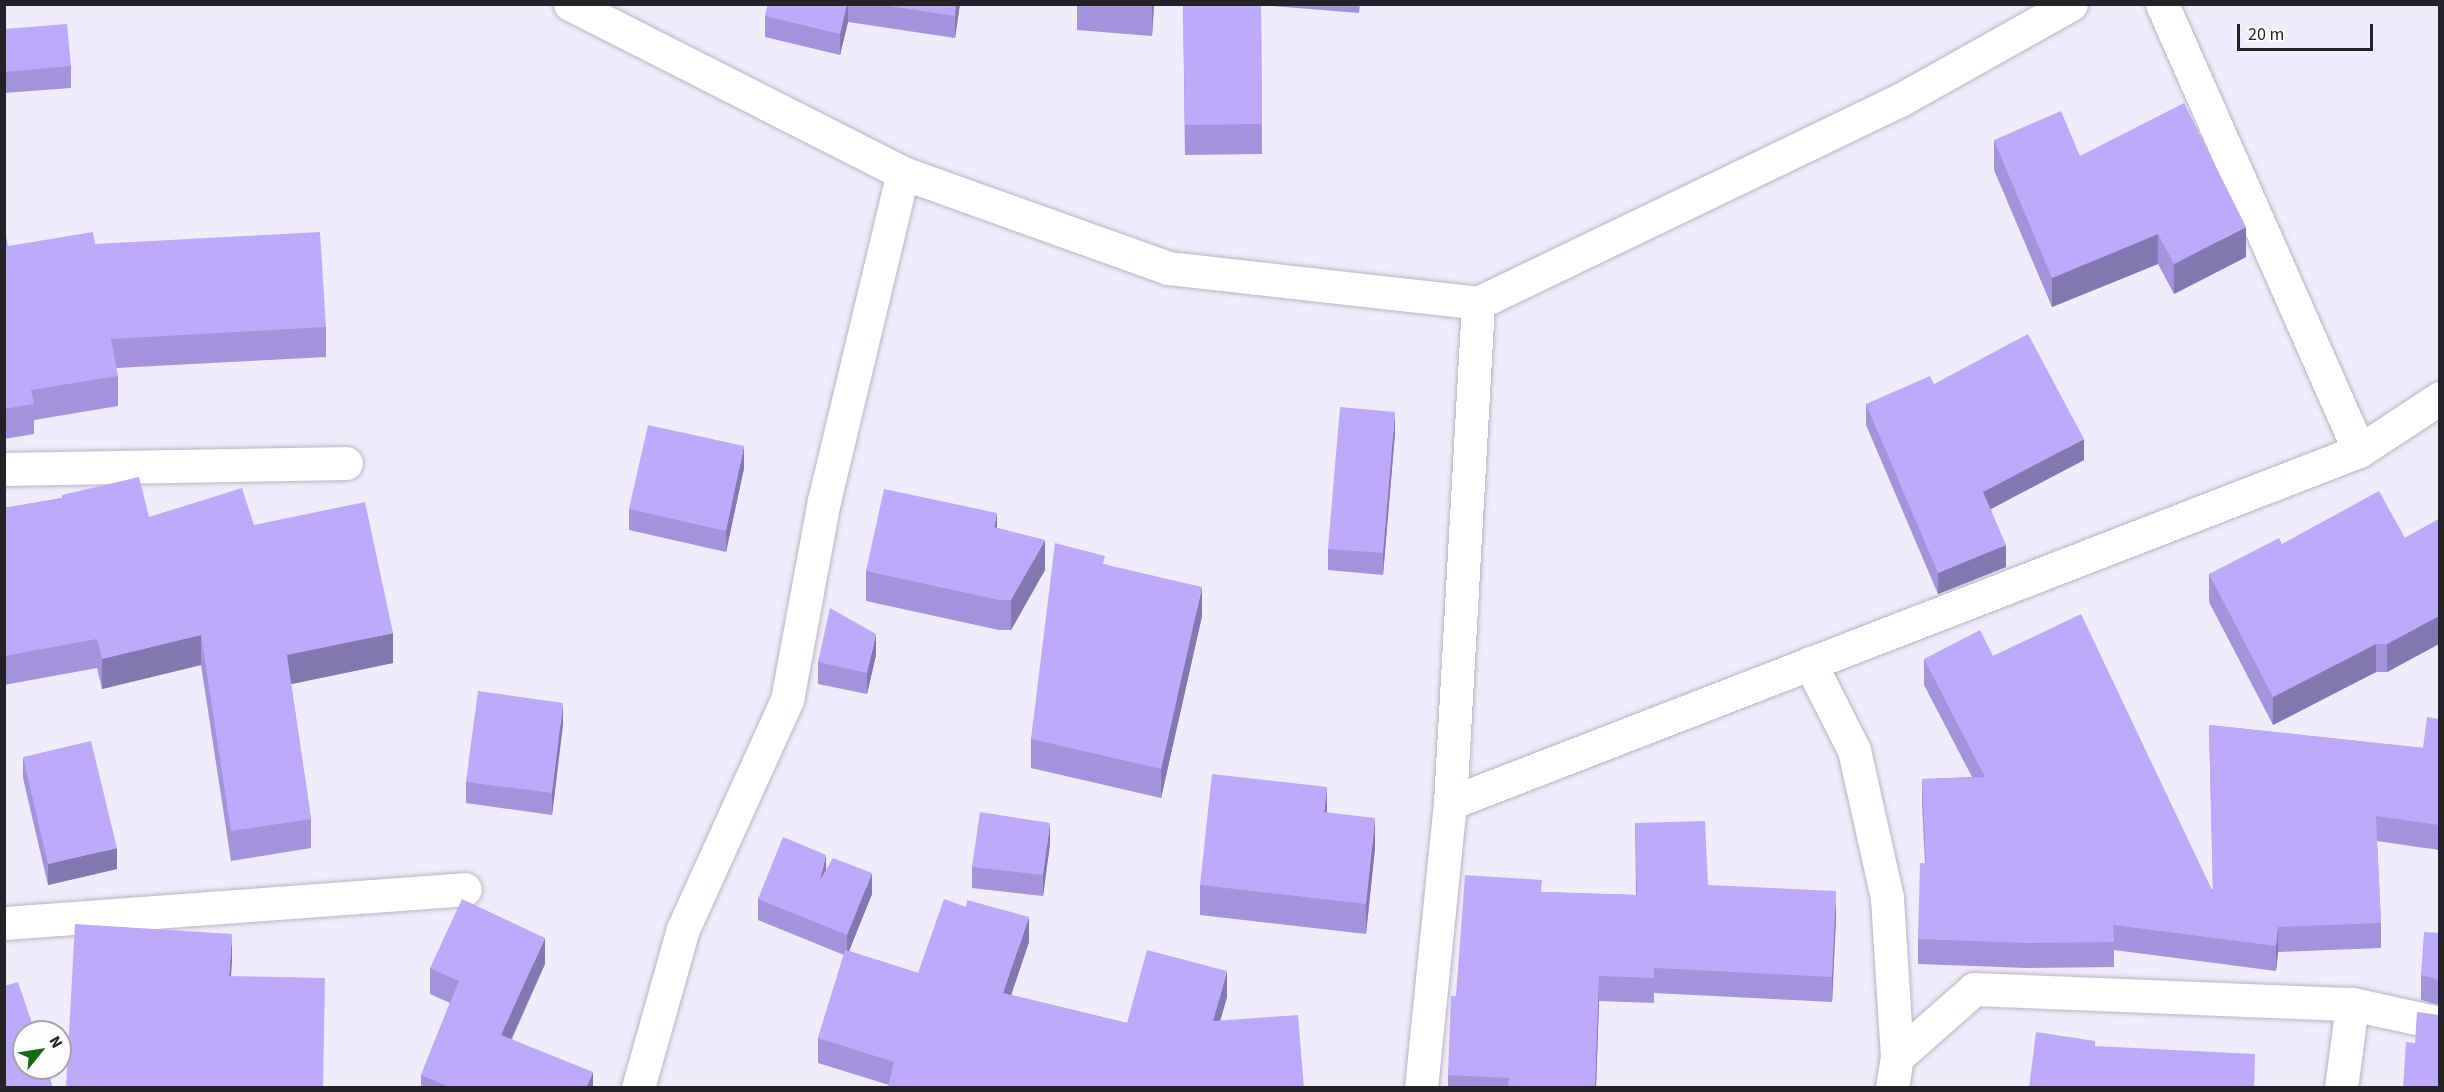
<!DOCTYPE html>
<style>
body{margin:0}
#map{position:relative;width:2444px;height:1092px;overflow:hidden;background:#efedfc;font-family:"Source Sans 3",sans-serif}
div>[style]{position:absolute}
[style*='--x']{left:calc(var(--x)*1px);top:calc(var(--y)*1px);width:calc(var(--w)*1px);rotate:calc(var(--a)*1deg)}
.roads{filter:drop-shadow(0 0 2px #b7b5c3) drop-shadow(0 0 2px #b7b5c3)}
.minor>*{height:33px;margin:-16.5px;padding:0 16.5px;transform-origin:16.5px;border-radius:16.5px;background:#fff}
.wall>*{inset:0;background:#a293da}
.shaded-wall>*{inset:0;background:#8478b1}
.building>*{inset:0;background:#bcabfd}
span{translate:-50% -50%;white-space:nowrap;text-align:center;line-height:1.15;-webkit-text-stroke:5px #fcfcff;paint-order:stroke}
.frame{position:absolute;inset:0;border:6px solid #232228;pointer-events:none}
.north{position:absolute;left:12px;top:1020px;width:60px;height:60px;box-sizing:border-box;background:#fcfcff;border:2px solid #a5a5a9;border-radius:50%;rotate:60deg;font-size:16px;font-weight:700;line-height:24px;text-align:center;color:#232228}
.north::after{content:'';display:block;margin:auto;width:21px;height:27px;background:#136c14;clip-path:polygon(50% 0,100% 100%,50% 72%,0 100%)}
.scale{position:absolute;left:2237px;top:24px;width:136px;height:27px;box-sizing:border-box;border:3px solid #232228;border-top:0;padding-left:8px;font-size:18px;line-height:21px;white-space:nowrap;color:#232228;-webkit-text-stroke:4px #fcfcff;paint-order:stroke}
</style>
<div id="map">
<div class="roads">
<div class="minor">
<i style="--x:570;--y:4;--w:373;--a:26.9"></i>
<i style="--x:903;--y:173;--w:282;--a:19.7"></i>
<i style="--x:1168;--y:268;--w:312;--a:6.4"></i>
<i style="--x:1478;--y:303;--w:468;--a:-25.7"></i>
<i style="--x:1900;--y:100;--w:196;--a:-29.3"></i>
<i style="--x:2162;--y:4;--w:488;--a:66.2"></i>
<i style="--x:4;--y:469;--w:342;--a:-1"></i>
<i style="--x:1810;--y:663;--w:97;--a:63.2"></i>
<i style="--x:1854;--y:750;--w:152;--a:77.4"></i>
<i style="--x:1887;--y:898;--w:159;--a:86.4"></i>
<i style="--x:1450;--y:803;--w:975;--a:-21.17"></i>
<i style="--x:2359;--y:451;--w:97;--a:-33.2"></i>
<i style="--x:4;--y:923;--w:462;--a:-4.2"></i>
<i style="--x:638;--y:1088;--w:165;--a:-74.2"></i>
<i style="--x:683;--y:929;--w:252;--a:-65.6"></i>
<i style="--x:787;--y:700;--w:202;--a:-79.5"></i>
<i style="--x:824;--y:501;--w:337;--a:-76.5"></i>
<i style="--x:1421;--y:1088;--w:286;--a:-84.2"></i>
<i style="--x:1450;--y:803;--w:501;--a:-86.79"></i>
<i style="--x:1892;--y:1088;--w:31;--a:-81"></i>
<i style="--x:1897;--y:1057;--w:103;--a:-41.4"></i>
<i style="--x:1974;--y:989;--w:378;--a:2.3"></i>
<i style="--x:2352;--y:1004;--w:90;--a:12.2"></i>
<i style="--x:2341;--y:1088;--w:85;--a:-82.5"></i>
</div>
</div>
<div class="wall">
<i style="clip-path:polygon(768px 4px,960px 4px,955px 38px,848px 22px,840px 55px,765px 37px,765px 16px)"></i>
<i style="clip-path:polygon(1077px 4px,1154px 4px,1152px 36px,1077px 30px)"></i>
<i style="clip-path:polygon(1183px 4px,1261px 4px,1262px 154px,1185px 155px)"></i>
<i style="clip-path:polygon(1273px 4px,1360px 4px,1359px 13px,1273px 6px)"></i>
<i style="clip-path:polygon(4px 29px,71px 66px,71px 88px,4px 93px)"></i>
<i style="clip-path:polygon(1994px 140px,2080px 156px,2246px 257px,2174px 294px,2158px 264px,2052px 307px,1994px 170px)"></i>
<i style="clip-path:polygon(4px 235px,8px 246px,95px 244px,326px 327px,326px 357px,116px 368px,118px 376px,118px 406px,34px 420px,34px 434px,4px 439px)"></i>
<i style="clip-path:polygon(1934px 384px,2084px 460px,1991px 509px,2006px 567px,1938px 594px,1866px 425px,1866px 404px)"></i>
<i style="clip-path:polygon(1395px 433px,1383px 575px,1328px 570px,1328px 549px)"></i>
<i style="clip-path:polygon(744px 468px,726px 552px,629px 530px,629px 509px)"></i>
<i style="clip-path:polygon(62px 495px,149px 517px,254px 525px,393px 663px,291px 684px,311px 819px,311px 848px,231px 861px,201px 665px,102px 689px,97px 668px,4px 685px,4px 508px,62px 498px)"></i>
<i style="clip-path:polygon(2439px 519px,2439px 644px,2387px 672px,2376px 672px,2273px 725px,2209px 602px,2209px 574px,2282px 544px,2405px 538px)"></i>
<i style="clip-path:polygon(997px 528px,1045px 570px,1011px 630px,999px 630px,866px 601px,866px 571px)"></i>
<i style="clip-path:polygon(1105px 564px,1202px 616px,1161px 798px,1031px 768px,1031px 739px)"></i>
<i style="clip-path:polygon(876px 655px,867px 694px,818px 684px,818px 662px)"></i>
<i style="clip-path:polygon(1993px 656px,2213px 890px,2209px 725px,2423px 748px,2439px 719px,2439px 850px,2377px 841px,2381px 923px,2381px 948px,2278px 952px,2276px 971px,2114px 950px,2114px 967px,2027px 968px,1918px 964px,1918px 939px,1925px 863px,1922px 804px,1922px 779px,1972px 777px,1924px 685px,1924px 659px)"></i>
<i style="clip-path:polygon(563px 724px,552px 815px,466px 803px,466px 782px)"></i>
<i style="clip-path:polygon(23px 757px,117px 869px,48px 885px,23px 778px)"></i>
<i style="clip-path:polygon(1327px 812px,1375px 848px,1366px 934px,1200px 915px,1200px 885px)"></i>
<i style="clip-path:polygon(1635px 823px,1708px 885px,1836px 917px,1832px 1002px,1654px 993px,1654px 1003px,1599px 1001px,1596px 1088px,1448px 1088px,1448px 1075px,1456px 996px,1542px 892px,1636px 895px)"></i>
<i style="clip-path:polygon(1050px 844px,1043px 896px,972px 888px,972px 867px)"></i>
<i style="clip-path:polygon(826px 870px,872px 894px,849px 951px,918px 973px,1029px 942px,1011px 995px,1127px 1023px,1227px 997px,1220px 1021px,889px 1085px,818px 1063px,818px 1038px,844px 955px,758px 920px,758px 899px)"></i>
<i style="clip-path:polygon(2439px 933px,2439px 1005px,2421px 1000px,2421px 975px)"></i>
<i style="clip-path:polygon(545px 964px,512px 1039px,593px 1088px,421px 1088px,421px 1075px,450px 1003px,430px 994px,430px 968px)"></i>
</div>
<div class="shaded-wall">
<i style="clip-path:polygon(847px 4px,848px 4px,848px 22px,840px 55px,840px 34px)"></i>
<i style="clip-path:polygon(956px 4px,960px 4px,955px 38px,955px 16px)"></i>
<i style="clip-path:polygon(1152px 4px,1154px 4px,1152px 36px)"></i>
<i style="clip-path:polygon(2246px 227px,2246px 257px,2174px 294px,2174px 264px)"></i>
<i style="clip-path:polygon(2158px 234px,2158px 264px,2052px 307px,2052px 278px)"></i>
<i style="clip-path:polygon(1395px 412px,1395px 433px,1383px 575px,1383px 553px)"></i>
<i style="clip-path:polygon(2084px 439px,2084px 460px,1983px 513px,1983px 492px)"></i>
<i style="clip-path:polygon(744px 446px,744px 468px,726px 552px,726px 531px)"></i>
<i style="clip-path:polygon(997px 513px,997px 543px,994px 527px)"></i>
<i style="clip-path:polygon(1045px 540px,1045px 570px,1011px 630px,1011px 600px)"></i>
<i style="clip-path:polygon(2006px 545px,2006px 567px,1938px 594px,1938px 573px)"></i>
<i style="clip-path:polygon(1202px 587px,1202px 616px,1161px 798px,1161px 769px)"></i>
<i style="clip-path:polygon(2439px 616px,2439px 644px,2387px 672px,2387px 644px)"></i>
<i style="clip-path:polygon(393px 633px,393px 663px,287px 685px,287px 655px)"></i>
<i style="clip-path:polygon(876px 634px,876px 655px,867px 694px,867px 673px)"></i>
<i style="clip-path:polygon(201px 635px,201px 665px,102px 689px,102px 659px)"></i>
<i style="clip-path:polygon(2376px 644px,2376px 672px,2273px 725px,2273px 697px)"></i>
<i style="clip-path:polygon(563px 703px,563px 724px,552px 815px,552px 793px)"></i>
<i style="clip-path:polygon(1327px 787px,1327px 816px,1324px 812px)"></i>
<i style="clip-path:polygon(1375px 818px,1375px 848px,1366px 934px,1366px 904px)"></i>
<i style="clip-path:polygon(1050px 823px,1050px 844px,1043px 896px,1043px 875px)"></i>
<i style="clip-path:polygon(117px 848px,117px 869px,48px 885px,48px 864px)"></i>
<i style="clip-path:polygon(826px 855px,826px 877px,820px 880px)"></i>
<i style="clip-path:polygon(872px 873px,872px 894px,847px 956px,847px 935px)"></i>
<i style="clip-path:polygon(1836px 891px,1836px 917px,1832px 1002px,1832px 977px)"></i>
<i style="clip-path:polygon(1029px 917px,1029px 942px,1003px 1019px,1003px 993px)"></i>
<i style="clip-path:polygon(2278px 927px,2278px 952px,2276px 971px,2276px 946px)"></i>
<i style="clip-path:polygon(232px 934px,232px 962px,229px 1004px,229px 976px)"></i>
<i style="clip-path:polygon(545px 938px,545px 964px,501px 1061px,501px 1035px)"></i>
<i style="clip-path:polygon(1227px 971px,1227px 997px,1213px 1046px,1213px 1021px)"></i>
<i style="clip-path:polygon(1599px 976px,1599px 1001px,1596px 1088px,1595px 1088px)"></i>
<i style="clip-path:polygon(593px 1072px,593px 1088px,586px 1088px)"></i>
</div>
<div class="building">
<i style="clip-path:polygon(768px 4px,847px 4px,840px 34px,765px 16px)"></i>
<i style="clip-path:polygon(875px 4px,956px 4px,955px 16px)"></i>
<i style="clip-path:polygon(1183px 4px,1261px 4px,1262px 124px,1185px 125px)"></i>
<i style="clip-path:polygon(67px 24px,71px 66px,4px 72px,4px 29px)"></i>
<i style="clip-path:polygon(2184px 103px,2246px 227px,2174px 264px,2158px 234px,2052px 278px,1994px 140px,2061px 111px,2080px 156px)"></i>
<i style="clip-path:polygon(93px 232px,95px 244px,320px 232px,326px 327px,111px 339px,118px 376px,31px 390px,34px 404px,4px 409px,4px 235px,6px 235px,8px 246px)"></i>
<i style="clip-path:polygon(2028px 334px,2084px 439px,1983px 492px,2006px 545px,1938px 573px,1866px 404px,1930px 376px,1934px 384px)"></i>
<i style="clip-path:polygon(1340px 407px,1395px 412px,1383px 553px,1328px 549px)"></i>
<i style="clip-path:polygon(648px 425px,744px 446px,726px 531px,629px 509px)"></i>
<i style="clip-path:polygon(139px 477px,149px 517px,242px 488px,254px 525px,365px 502px,393px 633px,287px 655px,311px 819px,231px 831px,201px 635px,102px 659px,97px 639px,4px 656px,4px 508px,63px 498px,62px 495px)"></i>
<i style="clip-path:polygon(884px 489px,997px 513px,994px 527px,1045px 540px,1011px 600px,999px 600px,866px 571px)"></i>
<i style="clip-path:polygon(2379px 491px,2405px 538px,2439px 519px,2439px 616px,2387px 644px,2376px 644px,2273px 697px,2209px 574px,2279px 538px,2282px 544px)"></i>
<i style="clip-path:polygon(1055px 543px,1105px 556px,1103px 564px,1202px 587px,1161px 769px,1031px 739px)"></i>
<i style="clip-path:polygon(830px 608px,876px 634px,867px 673px,818px 662px)"></i>
<i style="clip-path:polygon(2081px 614px,2213px 892px,2209px 725px,2423px 748px,2427px 717px,2439px 719px,2439px 825px,2376px 816px,2381px 923px,2278px 927px,2276px 946px,2113px 925px,2114px 942px,2027px 943px,1918px 939px,1920px 863px,1926px 863px,1922px 779px,1985px 777px,1924px 659px,1980px 630px,1993px 656px)"></i>
<i style="clip-path:polygon(478px 691px,563px 703px,552px 793px,466px 782px)"></i>
<i style="clip-path:polygon(91px 741px,117px 848px,48px 864px,23px 757px)"></i>
<i style="clip-path:polygon(1212px 774px,1327px 787px,1324px 812px,1375px 818px,1366px 904px,1200px 885px)"></i>
<i style="clip-path:polygon(980px 812px,1050px 823px,1043px 875px,972px 867px)"></i>
<i style="clip-path:polygon(1705px 821px,1708px 885px,1836px 891px,1832px 977px,1654px 968px,1654px 978px,1599px 976px,1595px 1088px,1508px 1088px,1509px 1078px,1448px 1075px,1451px 996px,1456px 996px,1465px 875px,1542px 880px,1541px 892px,1637px 895px,1635px 823px)"></i>
<i style="clip-path:polygon(783px 837px,826px 855px,820px 880px,833px 858px,872px 873px,847px 935px,758px 899px)"></i>
<i style="clip-path:polygon(462px 899px,545px 938px,501px 1035px,593px 1072px,586px 1088px,451px 1088px,421px 1075px,459px 981px,430px 968px)"></i>
<i style="clip-path:polygon(944px 899px,966px 907px,967px 900px,1029px 917px,1003px 993px,1127px 1023px,1147px 950px,1227px 971px,1213px 1021px,1298px 1015px,1304px 1088px,888px 1088px,894px 1062px,818px 1038px,845px 950px,918px 973px)"></i>
<i style="clip-path:polygon(75px 924px,232px 934px,229px 976px,325px 978px,323px 1088px,66px 1088px)"></i>
<i style="clip-path:polygon(2424px 932px,2439px 933px,2439px 980px,2421px 975px)"></i>
<i style="clip-path:polygon(18px 982px,35px 1032px,24px 1032px,24px 1068px,47px 1068px,53px 1088px,4px 1088px,4px 986px)"></i>
<i style="clip-path:polygon(2417px 1012px,2439px 1015px,2439px 1088px,2403px 1088px,2406px 1042px,2415px 1043px)"></i>
<i style="clip-path:polygon(2036px 1032px,2095px 1041px,2095px 1046px,2255px 1054px,2254px 1088px,2029px 1088px)"></i>
</div>
<div class="frame"></div>
<div class="north">N</div>
<div class="scale">20 m</div>
</div>
